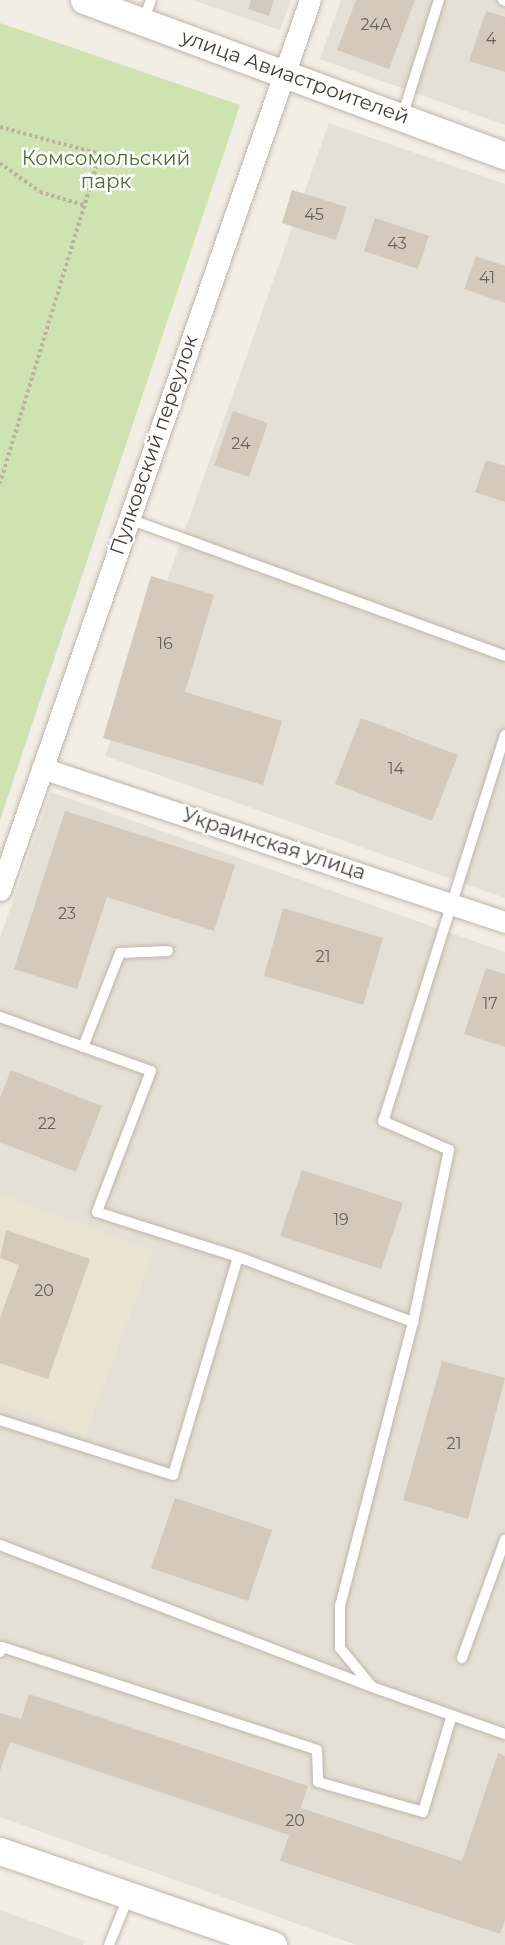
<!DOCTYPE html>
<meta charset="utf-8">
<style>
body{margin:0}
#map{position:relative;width:505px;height:1945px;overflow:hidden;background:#f2eee6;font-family:Montserrat,sans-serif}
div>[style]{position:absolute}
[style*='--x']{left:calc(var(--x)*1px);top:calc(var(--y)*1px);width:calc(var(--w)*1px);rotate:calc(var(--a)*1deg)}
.residential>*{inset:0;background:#e5e0d5}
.education>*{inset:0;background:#eae3d1}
.green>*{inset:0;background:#cde4b1}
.building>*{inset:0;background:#d3cabc}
.path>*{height:4px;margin-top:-2px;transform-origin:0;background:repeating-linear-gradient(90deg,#bdb19c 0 3px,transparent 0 6px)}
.roads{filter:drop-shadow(0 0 2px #bdb6a9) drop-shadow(0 0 2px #bdb6a9)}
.service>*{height:10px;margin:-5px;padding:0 5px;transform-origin:5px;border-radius:5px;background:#fff}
.minor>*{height:21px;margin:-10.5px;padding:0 10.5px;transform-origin:10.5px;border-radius:10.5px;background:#fff}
.tertiary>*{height:27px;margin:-13.5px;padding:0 13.5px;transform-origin:13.5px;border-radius:13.5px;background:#fff}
span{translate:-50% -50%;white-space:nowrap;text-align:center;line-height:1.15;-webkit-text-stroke:5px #fff;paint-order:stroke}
.number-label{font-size:16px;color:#686258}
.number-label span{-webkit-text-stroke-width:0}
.street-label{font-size:20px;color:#443f36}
.park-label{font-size:20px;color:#47722d}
</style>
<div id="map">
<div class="residential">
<i style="clip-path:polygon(192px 0,291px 0,280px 30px)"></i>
<i style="clip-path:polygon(341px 0,505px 0,505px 125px,320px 59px)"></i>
<i style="clip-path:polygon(329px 123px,505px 184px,505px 898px,105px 756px)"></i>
<i style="clip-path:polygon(51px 792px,505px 952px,505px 1945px,356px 1945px,0 1817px,0 938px)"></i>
<i style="clip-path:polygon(0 1910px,85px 1941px,83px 1945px,0 1945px)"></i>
</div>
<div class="education">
<i style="clip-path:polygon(0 1194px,154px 1251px,85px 1435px,0 1404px)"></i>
</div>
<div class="green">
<i style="clip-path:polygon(0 23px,240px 105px,0 820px)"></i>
</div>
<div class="building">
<i style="clip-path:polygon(251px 0,274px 0,269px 16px,248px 9px)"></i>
<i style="clip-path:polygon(356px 0,415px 0,389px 69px,337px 50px)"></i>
<i style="clip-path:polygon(486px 11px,505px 17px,505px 72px,469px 61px)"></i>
<i style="clip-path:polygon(292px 190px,347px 207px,336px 240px,282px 223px)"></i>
<i style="clip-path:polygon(375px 218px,429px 236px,418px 269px,364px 251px)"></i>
<i style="clip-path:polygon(476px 256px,505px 266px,505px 303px,464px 289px)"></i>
<i style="clip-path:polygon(233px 411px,268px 423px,249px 477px,214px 465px)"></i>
<i style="clip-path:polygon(486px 460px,505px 466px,505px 502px,475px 492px)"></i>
<i style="clip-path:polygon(151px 576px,214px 595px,185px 692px,282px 721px,263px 785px,103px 738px)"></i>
<i style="clip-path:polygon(361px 718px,458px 755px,432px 821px,335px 784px)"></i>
<i style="clip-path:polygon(65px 811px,235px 865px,214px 931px,107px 897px,77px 989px,14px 969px)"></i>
<i style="clip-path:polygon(283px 908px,383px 938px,363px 1005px,264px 976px)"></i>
<i style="clip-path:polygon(486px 968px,505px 974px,505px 1047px,464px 1034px)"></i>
<i style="clip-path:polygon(11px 1070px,102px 1106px,76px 1172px,0 1142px,0 1098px)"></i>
<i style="clip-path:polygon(302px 1170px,403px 1203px,381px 1269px,280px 1236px)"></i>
<i style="clip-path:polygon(6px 1230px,90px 1259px,48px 1379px,0 1363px,0 1318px,19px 1265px,0 1258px)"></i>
<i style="clip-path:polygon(442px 1361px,505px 1378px,468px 1519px,403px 1500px)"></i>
<i style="clip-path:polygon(175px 1498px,272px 1530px,248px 1601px,151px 1568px)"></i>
<i style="clip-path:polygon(29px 1694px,308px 1786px,301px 1808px,462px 1861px,498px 1753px,505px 1756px,505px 1920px,500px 1934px,280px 1861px,289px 1835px,10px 1742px,0 1771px,0 1713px,21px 1719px)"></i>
</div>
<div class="path">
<i style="--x:0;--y:127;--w:104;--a:15.1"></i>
<i style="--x:100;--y:154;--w:344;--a:106.9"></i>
<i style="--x:0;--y:163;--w:49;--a:35.9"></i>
<i style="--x:40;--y:192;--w:46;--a:16.5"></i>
</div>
<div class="roads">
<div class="service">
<i style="--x:503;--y:0;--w:2;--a:27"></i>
<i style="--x:143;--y:21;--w:22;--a:-69"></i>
<i style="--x:402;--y:117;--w:123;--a:-72.5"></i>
<i style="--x:129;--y:519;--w:400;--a:20"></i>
<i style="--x:505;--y:735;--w:405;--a:107.5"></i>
<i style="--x:383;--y:1121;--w:72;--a:23.7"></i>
<i style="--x:449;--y:1150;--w:176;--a:101.8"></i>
<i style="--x:413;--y:1322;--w:293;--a:104.4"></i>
<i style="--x:340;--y:1606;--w:42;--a:90"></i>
<i style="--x:340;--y:1648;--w:50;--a:50.6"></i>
<i style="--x:372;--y:1687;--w:141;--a:19.5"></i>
<i style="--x:0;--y:1017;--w:160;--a:19.7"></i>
<i style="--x:151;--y:1071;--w:151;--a:111"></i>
<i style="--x:97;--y:1212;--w:148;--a:17.7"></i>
<i style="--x:238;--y:1257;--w:227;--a:106.6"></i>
<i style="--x:173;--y:1475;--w:182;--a:-162.4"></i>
<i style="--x:83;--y:1047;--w:101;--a:-68.5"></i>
<i style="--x:120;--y:953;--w:48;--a:-2.4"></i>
<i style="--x:238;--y:1257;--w:187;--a:20.4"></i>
<i style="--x:0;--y:1545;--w:395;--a:20.9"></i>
<i style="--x:0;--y:1652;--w:5;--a:-68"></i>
<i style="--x:2;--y:1647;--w:331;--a:18.1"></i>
<i style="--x:317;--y:1750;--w:32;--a:88"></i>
<i style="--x:318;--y:1782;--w:109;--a:15.9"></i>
<i style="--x:423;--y:1812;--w:101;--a:-73.4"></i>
<i style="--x:462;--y:1658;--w:126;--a:-70"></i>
<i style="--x:109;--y:1945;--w:54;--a:-68.2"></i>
</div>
<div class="minor">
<i style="--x:42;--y:768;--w:488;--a:18.4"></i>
<i style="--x:0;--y:890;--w:942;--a:-70.8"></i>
</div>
<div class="tertiary">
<i style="--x:84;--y:0;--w:449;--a:20.3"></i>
<i style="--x:0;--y:1851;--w:289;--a:19"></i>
</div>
</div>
<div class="number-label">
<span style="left:376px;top:25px">24А</span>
<span style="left:491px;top:39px">4</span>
<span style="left:314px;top:215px">45</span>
<span style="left:397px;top:244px">43</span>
<span style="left:487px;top:278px">41</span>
<span style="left:241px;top:444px">24</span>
<span style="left:165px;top:644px">16</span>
<span style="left:396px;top:769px">14</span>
<span style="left:67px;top:914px">23</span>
<span style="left:323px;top:957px">21</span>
<span style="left:490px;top:1004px">17</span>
<span style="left:47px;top:1124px">22</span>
<span style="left:341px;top:1220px">19</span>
<span style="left:44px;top:1291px">20</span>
<span style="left:454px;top:1444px">21</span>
<span style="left:295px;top:1821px">20</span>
</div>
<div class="street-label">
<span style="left:295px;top:77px;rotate:20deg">улица Авиастроителей</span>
<span style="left:154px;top:445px;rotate:-71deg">Пулковский переулок</span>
<span style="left:274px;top:844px;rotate:18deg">Украинская улица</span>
</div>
<div class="park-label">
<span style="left:106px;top:170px">Комсомольский<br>парк</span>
</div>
</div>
